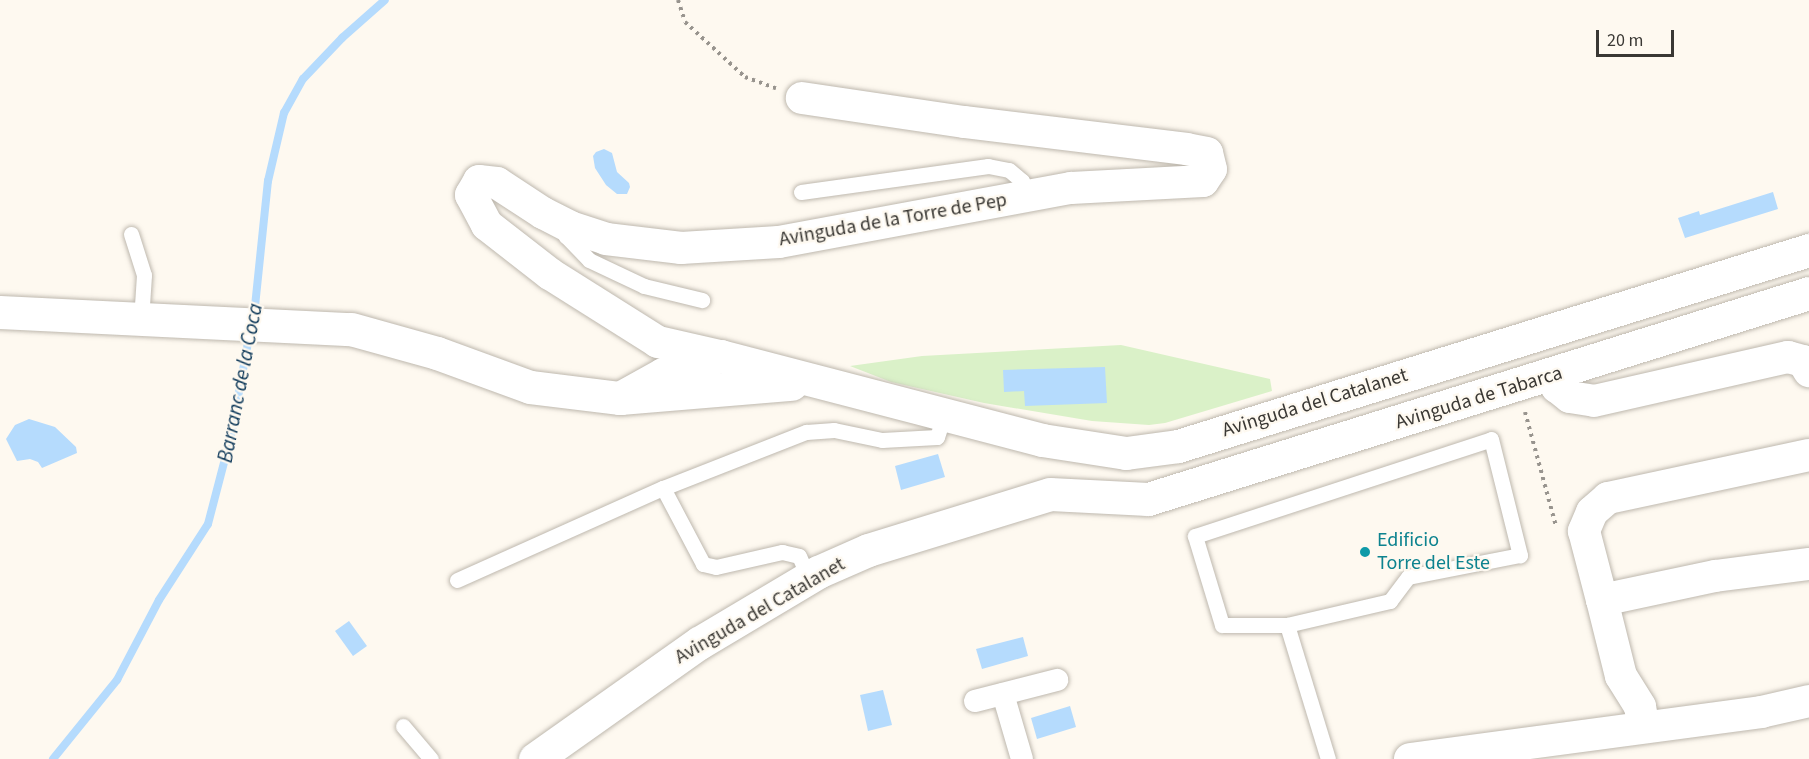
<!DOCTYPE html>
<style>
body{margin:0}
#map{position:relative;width:1809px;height:759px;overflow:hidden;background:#fef9f0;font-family:"Source Sans 3",sans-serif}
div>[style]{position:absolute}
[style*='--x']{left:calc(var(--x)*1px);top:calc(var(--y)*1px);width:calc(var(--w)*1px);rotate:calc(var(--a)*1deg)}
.green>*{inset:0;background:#daf1c8}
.water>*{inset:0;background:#b5dbfd}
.stream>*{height:8px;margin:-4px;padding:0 4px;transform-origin:4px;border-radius:4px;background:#b5dbfd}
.path>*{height:4px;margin-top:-2px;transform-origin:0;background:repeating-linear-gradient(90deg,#98948e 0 3px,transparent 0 7.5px)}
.roads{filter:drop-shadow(0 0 2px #beb8ae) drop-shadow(0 0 2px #beb8ae)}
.service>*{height:15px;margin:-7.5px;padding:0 7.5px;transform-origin:7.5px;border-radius:7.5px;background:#fff}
.pedestrian>*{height:22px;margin:-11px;padding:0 11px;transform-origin:11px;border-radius:11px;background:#fff}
.minor>*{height:32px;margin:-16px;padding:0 16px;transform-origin:16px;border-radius:16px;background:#fff}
.tertiary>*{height:33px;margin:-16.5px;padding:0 16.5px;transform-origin:16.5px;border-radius:16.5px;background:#fff}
.secondary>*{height:33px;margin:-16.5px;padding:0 16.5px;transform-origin:16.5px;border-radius:16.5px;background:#fff}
.dots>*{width:16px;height:16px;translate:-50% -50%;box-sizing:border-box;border:3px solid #fef9f0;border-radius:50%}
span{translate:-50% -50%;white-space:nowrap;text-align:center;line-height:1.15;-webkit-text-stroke:4.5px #fef9f0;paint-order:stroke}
.street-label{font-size:20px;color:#3a3834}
.culture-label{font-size:20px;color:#0d838f}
.left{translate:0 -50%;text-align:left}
.water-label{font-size:21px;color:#0c3758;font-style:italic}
.scale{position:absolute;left:1596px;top:30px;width:78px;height:27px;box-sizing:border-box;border:3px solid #3a3834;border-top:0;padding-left:8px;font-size:18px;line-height:21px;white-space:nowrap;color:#3a3834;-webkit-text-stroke:4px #fef9f0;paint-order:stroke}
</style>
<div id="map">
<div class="green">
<i style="clip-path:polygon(1121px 345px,1270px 379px,1272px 391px,1165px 423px,1149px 425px,1092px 421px,984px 403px,891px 382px,850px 366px,922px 356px)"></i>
</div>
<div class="water">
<i style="clip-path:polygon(604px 149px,612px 153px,617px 172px,629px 183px,630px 187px,627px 194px,617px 194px,606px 185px,595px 168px,593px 156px,596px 152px)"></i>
<i style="clip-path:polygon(1773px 192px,1778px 209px,1685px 238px,1678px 218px,1699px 211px,1700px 215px)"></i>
<i style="clip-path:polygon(1105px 367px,1107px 403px,1025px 406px,1024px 391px,1004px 392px,1003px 370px)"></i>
<i style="clip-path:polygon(29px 419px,55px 427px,76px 447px,77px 453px,42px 468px,38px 462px,30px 459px,17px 461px,6px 439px,15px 425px)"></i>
<i style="clip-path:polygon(938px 454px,945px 477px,901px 490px,895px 466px)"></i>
<i style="clip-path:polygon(349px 621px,367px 646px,353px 656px,335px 631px)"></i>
<i style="clip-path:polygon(1023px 637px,1028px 656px,982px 669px,976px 649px)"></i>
<i style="clip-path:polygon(883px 690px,892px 725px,868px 731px,860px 695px)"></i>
<i style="clip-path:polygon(1070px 706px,1076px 727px,1037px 739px,1031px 718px)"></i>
</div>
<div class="stream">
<i style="--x:254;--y:316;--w:136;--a:-84.1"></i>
<i style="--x:268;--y:181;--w:70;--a:-76.8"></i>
<i style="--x:284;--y:113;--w:39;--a:-61"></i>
<i style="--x:303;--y:79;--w:57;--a:-46.4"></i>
<i style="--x:342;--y:38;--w:57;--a:-41.5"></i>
<i style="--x:53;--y:759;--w:102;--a:-51"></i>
<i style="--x:117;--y:680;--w:90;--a:-62.3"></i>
<i style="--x:159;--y:600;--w:90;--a:-57.2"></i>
<i style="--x:208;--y:524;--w:91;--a:-75.4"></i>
<i style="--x:231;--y:436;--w:107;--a:-79.7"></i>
</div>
<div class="path">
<i style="--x:678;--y:0;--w:23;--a:72"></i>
<i style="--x:685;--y:22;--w:81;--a:42.5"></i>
<i style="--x:745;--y:77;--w:33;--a:20"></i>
<i style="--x:1525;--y:412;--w:118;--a:74.8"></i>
</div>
<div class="roads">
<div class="service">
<i style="--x:801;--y:192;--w:189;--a:-7.9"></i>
<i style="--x:988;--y:166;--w:21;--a:11"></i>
<i style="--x:1009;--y:170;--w:17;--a:40"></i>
<i style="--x:1022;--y:181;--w:16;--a:72"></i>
<i style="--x:569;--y:228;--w:9;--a:111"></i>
<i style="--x:566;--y:236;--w:33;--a:46"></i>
<i style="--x:589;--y:260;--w:61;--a:25.3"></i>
<i style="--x:644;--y:286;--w:60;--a:13.6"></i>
<i style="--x:131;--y:234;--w:43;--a:72.4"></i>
<i style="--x:144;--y:275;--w:45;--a:93.8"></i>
<i style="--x:1491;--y:439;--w:120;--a:76"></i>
<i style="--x:1520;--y:555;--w:114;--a:168.9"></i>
<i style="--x:1408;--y:577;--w:30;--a:127"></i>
<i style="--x:1390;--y:601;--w:106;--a:166.9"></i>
<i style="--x:1287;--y:625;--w:65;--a:180"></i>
<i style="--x:1222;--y:625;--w:93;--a:-106.9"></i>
<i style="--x:1195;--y:536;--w:311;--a:-18.1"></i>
<i style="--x:663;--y:488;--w:86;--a:62.2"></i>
<i style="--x:703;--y:564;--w:13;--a:13"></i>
<i style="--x:716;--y:567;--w:68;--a:-12.8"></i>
<i style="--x:782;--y:552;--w:17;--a:13"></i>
<i style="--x:799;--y:556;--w:24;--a:66"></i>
<i style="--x:457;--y:580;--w:226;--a:-24.1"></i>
<i style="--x:663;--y:488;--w:154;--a:-21.4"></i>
<i style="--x:806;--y:432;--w:28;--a:-4"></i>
<i style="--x:834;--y:430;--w:49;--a:11.8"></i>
<i style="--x:882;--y:440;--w:55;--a:-3.1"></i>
<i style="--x:937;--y:437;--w:23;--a:-72"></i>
<i style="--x:1287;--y:625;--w:140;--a:73"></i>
<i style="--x:403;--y:726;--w:43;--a:49.7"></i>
</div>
<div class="pedestrian">
<i style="--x:1003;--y:694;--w:68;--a:73.7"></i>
<i style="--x:975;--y:701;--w:85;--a:-14.4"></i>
</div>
<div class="minor">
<i style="--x:720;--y:356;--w:64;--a:-167.3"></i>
<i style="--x:658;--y:342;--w:128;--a:-147.8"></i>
<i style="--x:550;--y:274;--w:80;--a:-142.1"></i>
<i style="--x:487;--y:225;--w:34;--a:-118"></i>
<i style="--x:471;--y:195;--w:16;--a:-60"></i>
<i style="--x:479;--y:181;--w:18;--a:6"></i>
<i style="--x:497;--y:183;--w:55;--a:33.1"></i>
<i style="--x:543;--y:213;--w:30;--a:27"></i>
<i style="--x:570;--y:227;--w:38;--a:18"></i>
<i style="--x:606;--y:239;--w:76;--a:6.8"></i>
<i style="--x:681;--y:248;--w:98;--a:-3.5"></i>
<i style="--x:779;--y:242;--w:297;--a:-10.5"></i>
<i style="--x:1071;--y:188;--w:132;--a:-3"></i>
<i style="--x:1203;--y:181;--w:14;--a:-56"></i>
<i style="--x:1211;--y:169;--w:16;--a:-104"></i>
<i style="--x:1207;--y:153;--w:20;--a:-169"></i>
<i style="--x:1187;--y:149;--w:225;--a:-173.1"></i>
<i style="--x:964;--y:122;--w:164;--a:-171.6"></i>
<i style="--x:1553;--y:375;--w:13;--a:72"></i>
<i style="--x:1557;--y:387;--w:16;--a:38"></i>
<i style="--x:1570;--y:397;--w:24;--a:9"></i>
<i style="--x:1594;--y:401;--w:199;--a:-12.8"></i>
<i style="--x:1788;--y:357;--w:16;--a:15"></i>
<i style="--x:1803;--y:361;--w:12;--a:59"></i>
<i style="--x:1809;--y:455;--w:206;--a:167.9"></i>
<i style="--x:1608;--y:498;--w:21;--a:139"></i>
<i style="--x:1592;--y:512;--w:21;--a:113"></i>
<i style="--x:1584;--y:531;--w:71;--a:75.4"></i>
<i style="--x:1602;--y:600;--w:116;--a:-12"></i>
<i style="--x:1715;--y:576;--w:95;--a:-7.3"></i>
<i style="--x:1602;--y:600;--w:78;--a:76"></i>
<i style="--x:1621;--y:676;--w:36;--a:58"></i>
<i style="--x:1640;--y:707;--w:20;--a:79"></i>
<i style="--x:1410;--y:759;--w:354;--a:-7.6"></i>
<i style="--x:1761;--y:712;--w:49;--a:-12.9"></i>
</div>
<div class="tertiary">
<i style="--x:535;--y:759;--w:201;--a:-35.3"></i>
<i style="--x:699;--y:643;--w:139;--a:-30.8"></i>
<i style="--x:818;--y:572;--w:55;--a:-23.7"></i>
<i style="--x:868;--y:550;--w:190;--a:-17.1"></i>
<i style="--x:1050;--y:494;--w:98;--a:2.9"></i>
<i style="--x:1148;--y:499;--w:692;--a:-17.31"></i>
</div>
<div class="secondary">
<i style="--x:0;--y:312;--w:351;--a:2.8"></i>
<i style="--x:351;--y:329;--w:89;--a:15.6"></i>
<i style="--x:437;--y:353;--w:99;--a:20.1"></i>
<i style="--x:530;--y:387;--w:91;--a:7"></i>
<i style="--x:620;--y:398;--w:172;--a:-4.7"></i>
<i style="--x:620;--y:398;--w:49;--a:-29.2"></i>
<i style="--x:663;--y:374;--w:60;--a:-17.5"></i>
<i style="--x:720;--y:356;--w:333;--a:14.6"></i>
<i style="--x:1042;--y:440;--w:85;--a:8.8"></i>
<i style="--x:1126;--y:453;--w:52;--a:-7.7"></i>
<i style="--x:1178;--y:446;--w:661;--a:-17.26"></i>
</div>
</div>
<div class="dots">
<i style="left:1365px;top:552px;background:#0f9aa8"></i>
</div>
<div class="street-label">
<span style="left:893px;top:220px;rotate:-10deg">Avinguda de la Torre de Pep</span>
<span style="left:1479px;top:398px;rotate:-17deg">Avinguda de Tabarca</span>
<span style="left:1315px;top:403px;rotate:-17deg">Avinguda del Catalanet</span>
<span style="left:760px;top:611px;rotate:-30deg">Avinguda del Catalanet</span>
</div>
<div class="culture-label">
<span class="left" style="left:1377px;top:552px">Edificio<br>Torre del Este</span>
</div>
<div class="water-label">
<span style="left:240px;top:383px;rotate:-79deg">Barranc de la Coca</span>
</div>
<div class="scale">20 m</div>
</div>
